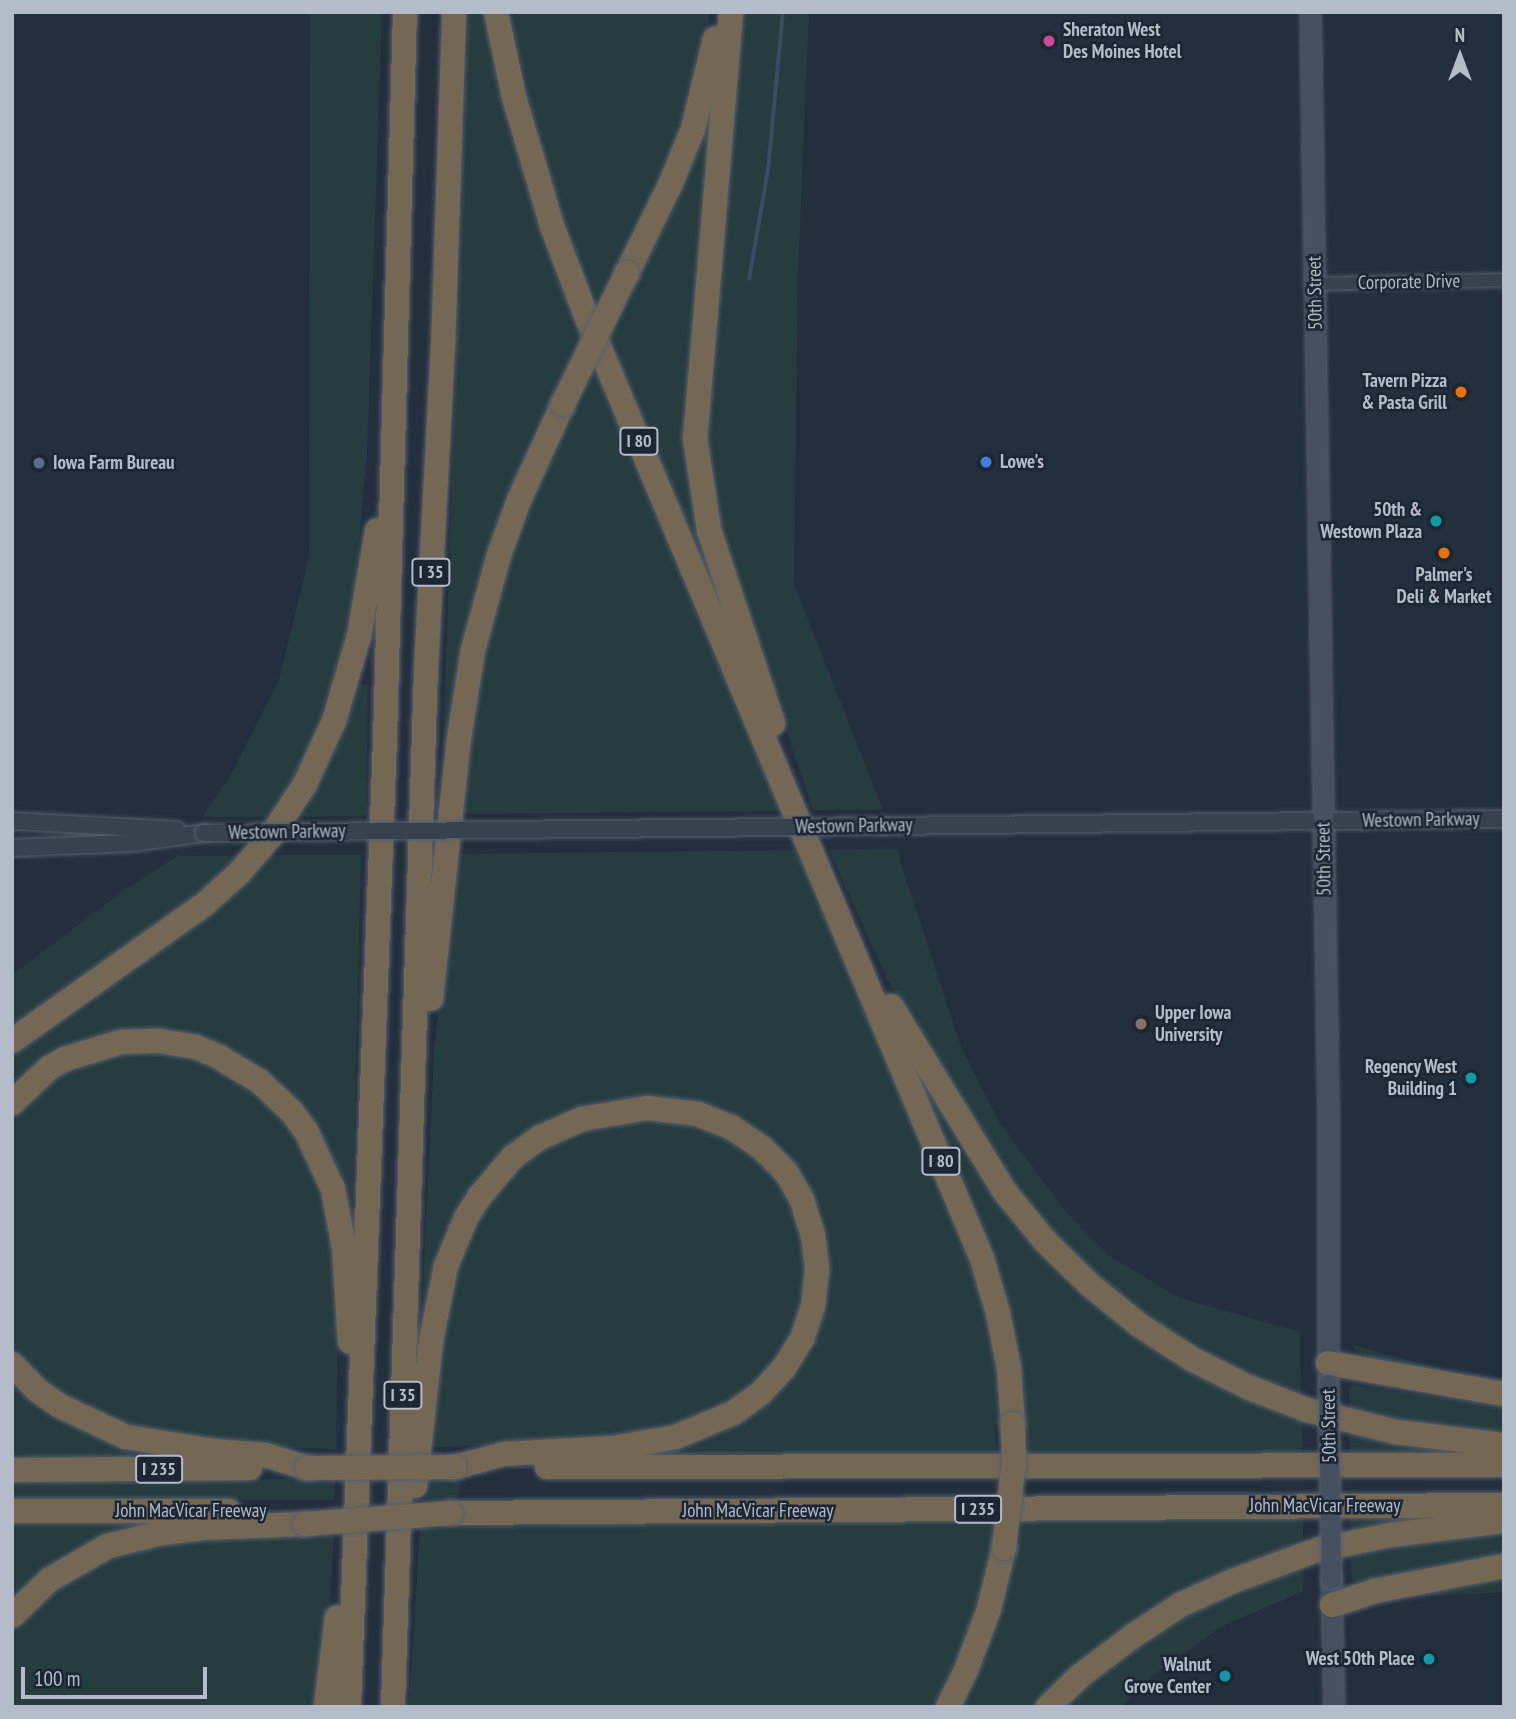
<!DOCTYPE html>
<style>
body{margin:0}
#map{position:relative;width:1516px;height:1719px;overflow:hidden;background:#242f3e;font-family:"PT Sans Narrow",sans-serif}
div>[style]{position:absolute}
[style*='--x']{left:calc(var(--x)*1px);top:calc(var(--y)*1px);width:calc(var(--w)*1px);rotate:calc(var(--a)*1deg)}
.green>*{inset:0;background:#263c3f}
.stream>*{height:3.5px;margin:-1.75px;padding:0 1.75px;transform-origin:1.75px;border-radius:1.75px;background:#394c67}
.roads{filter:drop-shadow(0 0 2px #565f6c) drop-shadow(0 0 2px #565f6c)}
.minor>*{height:12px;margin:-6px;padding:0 6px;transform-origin:6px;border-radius:6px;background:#38414e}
.tertiary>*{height:16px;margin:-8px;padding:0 8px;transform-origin:8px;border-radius:8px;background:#38414e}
.secondary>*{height:19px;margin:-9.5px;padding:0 9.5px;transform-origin:9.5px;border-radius:9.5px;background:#465061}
.motorway>*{height:24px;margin:-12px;padding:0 12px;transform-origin:12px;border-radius:12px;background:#746855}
.bridges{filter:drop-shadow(0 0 2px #565f6c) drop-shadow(0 0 2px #565f6c)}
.tertiary-bridge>*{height:16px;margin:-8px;padding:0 8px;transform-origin:8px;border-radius:8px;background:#38414e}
.secondary-bridge>*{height:19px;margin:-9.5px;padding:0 9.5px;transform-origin:9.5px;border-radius:9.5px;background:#465061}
.motorway-bridge>*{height:24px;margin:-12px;padding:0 12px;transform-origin:12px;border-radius:12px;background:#746855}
.dots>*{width:19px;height:19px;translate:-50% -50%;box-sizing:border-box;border:4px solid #1d2633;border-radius:50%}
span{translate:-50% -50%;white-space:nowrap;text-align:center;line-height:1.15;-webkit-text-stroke:5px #1d2633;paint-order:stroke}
.shield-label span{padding:2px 5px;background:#1d2633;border:2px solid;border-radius:5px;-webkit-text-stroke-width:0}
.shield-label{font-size:18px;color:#b4bcc9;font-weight:700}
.poi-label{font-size:19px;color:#b4bcc9;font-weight:700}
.left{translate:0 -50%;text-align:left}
.right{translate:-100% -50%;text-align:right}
.street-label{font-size:19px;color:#b4bcc9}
.frame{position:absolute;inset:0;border:14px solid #b4bcc9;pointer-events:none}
.north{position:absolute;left:1425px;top:21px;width:70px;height:70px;-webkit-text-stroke:5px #1d2633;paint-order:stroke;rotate:0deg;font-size:19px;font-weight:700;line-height:28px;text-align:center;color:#b4bcc9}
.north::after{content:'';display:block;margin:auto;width:24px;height:32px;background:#b4bcc9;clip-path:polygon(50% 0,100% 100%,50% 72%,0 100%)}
.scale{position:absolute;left:21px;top:1667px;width:186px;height:32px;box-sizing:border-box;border:4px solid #b4bcc9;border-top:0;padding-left:9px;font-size:21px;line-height:24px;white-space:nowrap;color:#b4bcc9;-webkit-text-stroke:5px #1d2633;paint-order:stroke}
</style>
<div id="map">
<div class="green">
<i style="clip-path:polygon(310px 12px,382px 12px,367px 453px,354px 595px,345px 637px,319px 721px,302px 762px,270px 817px,202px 817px,231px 775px,279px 680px,309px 557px)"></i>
<i style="clip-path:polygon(468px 12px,485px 12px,508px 126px,520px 165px,536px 216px,585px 342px,559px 395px,453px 749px,443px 748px)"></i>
<i style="clip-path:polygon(510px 12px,710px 12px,705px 49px,686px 125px,598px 314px,554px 192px,537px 132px)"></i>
<i style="clip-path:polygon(739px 12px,809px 12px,798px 273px,794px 584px,883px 810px,813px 810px,721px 538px,706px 463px,705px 387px)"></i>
<i style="clip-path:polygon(713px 100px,686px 403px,710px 564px,705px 566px,607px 333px)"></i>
<i style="clip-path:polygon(592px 365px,737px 710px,781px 811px,457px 814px,500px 569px)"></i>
<i style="clip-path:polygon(360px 684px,368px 685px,366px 816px,298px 817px,346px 723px)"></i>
<i style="clip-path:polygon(899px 849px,900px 861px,961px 1047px,999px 1122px,1066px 1212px,1109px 1256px,1180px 1298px,1300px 1332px,1301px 1402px,1276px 1392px,1143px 1319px,1034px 1215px,926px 1052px,882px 968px,829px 850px)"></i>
<i style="clip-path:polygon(798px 850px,969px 1262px,990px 1329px,996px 1364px,1002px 1424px,994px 1424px,997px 1453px,632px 1454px,722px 1426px,818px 1312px,791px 1169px,650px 1101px,505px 1155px,429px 1317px,422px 1314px,434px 1052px,454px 854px)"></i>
<i style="clip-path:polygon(268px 855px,361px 855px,351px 1250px,289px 1100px,147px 1033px,12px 1091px,12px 1055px,200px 923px)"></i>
<i style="clip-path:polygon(177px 856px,238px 856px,199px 893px,163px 921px,12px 1026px,12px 975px,123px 891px)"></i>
<i style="clip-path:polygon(134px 1049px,188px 1055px,235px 1076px,288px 1121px,324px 1191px,338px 1294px,336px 1449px,247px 1447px,160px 1436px,83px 1412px,12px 1352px,12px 1115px,30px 1093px,66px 1068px)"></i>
<i style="clip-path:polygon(925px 1082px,1051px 1261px,1302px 1417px,1302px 1452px,1027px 1452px,1025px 1396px,1011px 1313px,991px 1250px,922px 1083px)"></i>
<i style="clip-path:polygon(637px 1117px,708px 1126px,763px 1161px,787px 1193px,806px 1252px,802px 1312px,785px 1348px,750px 1389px,728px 1405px,690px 1424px,582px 1442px,427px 1447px,441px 1322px,467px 1230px,509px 1172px,569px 1132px)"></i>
<i style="clip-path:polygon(1353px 1345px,1455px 1373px,1504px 1379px,1504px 1382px,1373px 1360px,1356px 1351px)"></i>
<i style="clip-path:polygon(12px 1376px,154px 1451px,154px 1457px,12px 1457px)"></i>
<i style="clip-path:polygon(1353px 1385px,1504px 1407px,1504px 1438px,1349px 1415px,1349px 1386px)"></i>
<i style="clip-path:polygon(1349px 1431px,1438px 1446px,1438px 1452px,1350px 1451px)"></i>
<i style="clip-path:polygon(335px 1478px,334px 1500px,12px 1500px,12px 1481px)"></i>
<i style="clip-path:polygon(426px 1478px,454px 1478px,461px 1484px,458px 1498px,424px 1500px)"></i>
<i style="clip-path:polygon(1351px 1517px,1424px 1519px,1351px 1535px)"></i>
<i style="clip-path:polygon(1303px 1518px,1303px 1548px,1262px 1561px,1037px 1707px,963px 1707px,994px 1633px,1018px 1549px,1022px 1519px)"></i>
<i style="clip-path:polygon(997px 1520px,994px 1548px,981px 1598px,936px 1707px,409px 1707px,420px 1528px)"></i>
<i style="clip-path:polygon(12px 1524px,148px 1524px,12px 1605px)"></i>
<i style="clip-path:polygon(334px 1530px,330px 1604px,316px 1707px,12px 1707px,12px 1632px,35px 1602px,92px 1561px,175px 1539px)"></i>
<i style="clip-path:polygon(1504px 1530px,1504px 1559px,1358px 1585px,1352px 1579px,1351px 1552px)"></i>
<i style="clip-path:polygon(1304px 1563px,1303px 1591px,1221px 1627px,1150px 1678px,1121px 1707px,1058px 1707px,1184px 1612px)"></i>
<i style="clip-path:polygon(1504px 1576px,1504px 1592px,1392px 1598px)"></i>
</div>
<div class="stream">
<i style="--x:749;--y:279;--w:111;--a:-80.1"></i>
<i style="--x:768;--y:170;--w:159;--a:-84.6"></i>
</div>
<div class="roads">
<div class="minor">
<i style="--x:1314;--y:284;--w:190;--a:-1.2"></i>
</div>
<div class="tertiary">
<i style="--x:12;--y:821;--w:165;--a:3.1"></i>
<i style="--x:884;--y:826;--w:620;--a:-0.65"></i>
<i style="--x:12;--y:848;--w:120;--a:-2.4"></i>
<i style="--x:132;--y:843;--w:73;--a:-7.9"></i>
</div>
<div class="secondary">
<i style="--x:1310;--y:12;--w:1093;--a:89.06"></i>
<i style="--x:1328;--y:1105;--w:271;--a:90"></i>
<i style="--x:1331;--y:1579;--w:128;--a:88.7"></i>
</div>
<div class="motorway">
<i style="--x:496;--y:12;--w:87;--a:78"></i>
<i style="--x:514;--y:97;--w:134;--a:73.6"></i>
<i style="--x:552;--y:226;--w:93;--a:69.2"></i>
<i style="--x:585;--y:313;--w:1026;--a:67.23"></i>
<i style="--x:982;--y:1259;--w:56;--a:73.5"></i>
<i style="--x:998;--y:1313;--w:56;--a:78.7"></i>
<i style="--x:1009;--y:1368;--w:56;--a:85.9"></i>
<i style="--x:731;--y:12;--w:428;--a:94.8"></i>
<i style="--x:695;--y:438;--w:93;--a:81.3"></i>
<i style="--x:709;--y:530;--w:204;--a:71.7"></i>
<i style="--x:627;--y:273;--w:100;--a:-63.9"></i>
<i style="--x:671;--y:183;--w:58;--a:-67.8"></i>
<i style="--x:693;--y:129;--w:93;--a:-76.3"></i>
<i style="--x:431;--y:999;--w:255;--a:-83.9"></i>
<i style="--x:458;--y:745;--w:96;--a:-81"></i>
<i style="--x:473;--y:650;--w:98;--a:-74.7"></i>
<i style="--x:499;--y:555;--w:59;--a:-70"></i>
<i style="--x:519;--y:500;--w:106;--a:-65.4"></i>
<i style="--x:891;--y:1006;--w:218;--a:58.5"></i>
<i style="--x:1005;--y:1192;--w:63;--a:50.8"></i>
<i style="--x:1045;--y:1241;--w:63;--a:44.4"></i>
<i style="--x:1090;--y:1285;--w:63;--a:39.2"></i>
<i style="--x:1139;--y:1325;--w:63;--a:32.7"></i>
<i style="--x:1192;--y:1359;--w:63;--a:26.6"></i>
<i style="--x:1248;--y:1387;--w:63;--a:21.3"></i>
<i style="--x:1307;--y:1410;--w:92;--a:13.9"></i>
<i style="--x:1396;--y:1432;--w:109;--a:6.9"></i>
<i style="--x:12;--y:1041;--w:237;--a:-35.4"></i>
<i style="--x:205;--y:904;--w:47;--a:-42.4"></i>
<i style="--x:240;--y:872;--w:48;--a:-49.3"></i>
<i style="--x:271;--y:836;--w:62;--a:-56.8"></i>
<i style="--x:305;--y:784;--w:69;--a:-65.3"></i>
<i style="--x:334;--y:721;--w:89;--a:-73.6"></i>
<i style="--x:359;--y:636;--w:107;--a:-80.3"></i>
<i style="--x:12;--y:1103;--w:51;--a:-43.4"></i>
<i style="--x:49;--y:1068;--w:18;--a:-29"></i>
<i style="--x:65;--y:1059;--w:59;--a:-16.9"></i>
<i style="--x:121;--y:1042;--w:38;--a:-2"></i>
<i style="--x:159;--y:1041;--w:37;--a:9"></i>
<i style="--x:196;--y:1047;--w:25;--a:23"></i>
<i style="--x:219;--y:1057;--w:47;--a:31"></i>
<i style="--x:259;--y:1081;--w:45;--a:43.2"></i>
<i style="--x:292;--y:1112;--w:24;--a:54"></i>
<i style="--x:306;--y:1131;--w:64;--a:65"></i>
<i style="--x:333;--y:1189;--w:59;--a:79.3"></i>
<i style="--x:344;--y:1247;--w:95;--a:86.4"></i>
<i style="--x:1328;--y:1363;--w:179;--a:10"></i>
<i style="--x:12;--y:1364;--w:36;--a:46"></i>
<i style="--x:37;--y:1390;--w:28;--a:35"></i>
<i style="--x:60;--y:1406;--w:73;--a:25.2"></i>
<i style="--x:126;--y:1437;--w:88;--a:9.1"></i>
<i style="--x:213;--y:1451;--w:52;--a:4.4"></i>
<i style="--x:265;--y:1455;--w:44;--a:17.2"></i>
<i style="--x:547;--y:1467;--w:957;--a:-0.12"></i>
<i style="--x:12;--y:1470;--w:238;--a:-0.5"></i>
<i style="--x:415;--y:1486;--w:146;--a:-83.7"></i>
<i style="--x:431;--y:1341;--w:76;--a:-78.7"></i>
<i style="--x:446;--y:1266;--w:52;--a:-67.4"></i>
<i style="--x:466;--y:1218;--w:26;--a:-58"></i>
<i style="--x:480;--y:1196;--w:51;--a:-49.8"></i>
<i style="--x:513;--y:1157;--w:34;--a:-36"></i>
<i style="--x:541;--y:1137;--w:45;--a:-23.7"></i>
<i style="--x:582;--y:1119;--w:66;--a:-9.6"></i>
<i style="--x:647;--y:1108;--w:51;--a:6.7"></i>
<i style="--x:698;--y:1114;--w:35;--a:22"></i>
<i style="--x:731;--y:1127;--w:36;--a:34"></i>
<i style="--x:761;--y:1147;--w:35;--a:45"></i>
<i style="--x:786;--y:1172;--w:32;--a:60"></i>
<i style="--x:802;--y:1200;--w:37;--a:73"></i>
<i style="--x:813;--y:1235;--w:35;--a:83"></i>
<i style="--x:817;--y:1270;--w:36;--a:96"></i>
<i style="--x:813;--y:1306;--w:35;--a:108"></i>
<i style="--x:802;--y:1339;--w:34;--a:122"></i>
<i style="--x:784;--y:1368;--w:34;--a:133"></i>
<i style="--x:761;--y:1393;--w:34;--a:144"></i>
<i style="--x:733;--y:1413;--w:62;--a:157.2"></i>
<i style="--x:676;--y:1437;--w:64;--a:170.1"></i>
<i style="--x:613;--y:1448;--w:109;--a:176.8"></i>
<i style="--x:504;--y:1454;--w:51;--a:165.1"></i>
<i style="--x:12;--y:1511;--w:217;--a:0"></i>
<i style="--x:451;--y:1513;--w:1053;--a:-0.44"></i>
<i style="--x:1332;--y:1605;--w:45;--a:-18"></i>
<i style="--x:1375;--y:1591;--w:131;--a:-11"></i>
<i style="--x:12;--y:1616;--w:52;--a:-44.2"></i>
<i style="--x:49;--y:1580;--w:68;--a:-30"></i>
<i style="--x:108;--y:1546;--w:56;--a:-13.5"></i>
<i style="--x:162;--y:1533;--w:39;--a:-7"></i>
<i style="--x:201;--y:1528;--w:104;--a:-2.2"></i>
<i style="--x:326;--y:1707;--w:90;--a:-83"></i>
<i style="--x:349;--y:1707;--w:968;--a:-87.87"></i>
<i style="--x:385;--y:740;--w:728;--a:-88.43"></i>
<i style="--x:393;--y:1707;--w:1038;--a:-88.18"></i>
<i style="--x:426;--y:670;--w:321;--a:-87"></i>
<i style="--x:443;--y:349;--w:337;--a:-88.1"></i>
<i style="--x:948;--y:1707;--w:41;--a:-64.1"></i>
<i style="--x:966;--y:1670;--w:65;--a:-69.3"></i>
<i style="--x:989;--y:1609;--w:63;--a:-76.2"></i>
<i style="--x:1048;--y:1707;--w:45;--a:-44.1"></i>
<i style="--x:1080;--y:1676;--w:66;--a:-37"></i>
<i style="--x:1133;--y:1636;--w:56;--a:-33.4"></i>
<i style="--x:1180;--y:1605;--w:58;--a:-24.4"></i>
<i style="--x:1233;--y:1581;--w:90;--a:-20.3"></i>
<i style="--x:1317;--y:1550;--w:76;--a:-11.5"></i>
<i style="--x:1391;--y:1535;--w:114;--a:-7.1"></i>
</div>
</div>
<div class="bridges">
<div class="tertiary-bridge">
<i style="--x:204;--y:833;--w:680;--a:-0.59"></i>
</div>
<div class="secondary-bridge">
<i style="--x:1328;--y:1384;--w:195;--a:89.1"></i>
</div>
<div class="motorway-bridge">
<i style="--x:563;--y:404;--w:146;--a:-64"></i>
<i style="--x:307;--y:1468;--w:148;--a:-0.4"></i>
<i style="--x:305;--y:1524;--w:146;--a:-4.3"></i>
<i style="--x:1004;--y:1548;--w:88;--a:-83.4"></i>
<i style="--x:1014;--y:1461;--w:37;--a:-92"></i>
</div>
</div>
<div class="dots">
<i style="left:1049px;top:41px;background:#d1479c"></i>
<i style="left:1461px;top:392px;background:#e8710a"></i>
<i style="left:986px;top:462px;background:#3f7fe0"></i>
<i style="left:39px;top:463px;background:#5c6f8a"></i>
<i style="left:1436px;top:521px;background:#0f9aa8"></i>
<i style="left:1444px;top:553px;background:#e8710a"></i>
<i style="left:1141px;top:1024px;background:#8d6e63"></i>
<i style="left:1471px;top:1078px;background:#0f9aa8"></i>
<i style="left:1429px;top:1659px;background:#0f9aa8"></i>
<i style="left:1225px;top:1676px;background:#0f9aa8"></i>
</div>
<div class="shield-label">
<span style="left:639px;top:441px">I 80</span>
<span style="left:431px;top:572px">I 35</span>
<span style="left:941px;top:1161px">I 80</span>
<span style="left:403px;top:1395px">I 35</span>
<span style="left:159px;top:1469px">I 235</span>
<span style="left:978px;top:1509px">I 235</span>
</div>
<div class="poi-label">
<span class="left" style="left:1063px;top:41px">Sheraton West<br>Des Moines Hotel</span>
<span class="right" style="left:1447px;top:392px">Tavern Pizza<br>&amp; Pasta Grill</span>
<span class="left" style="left:1000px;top:462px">Lowe's</span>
<span class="left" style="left:53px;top:463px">Iowa Farm Bureau</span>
<span class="right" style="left:1422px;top:521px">50th &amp;<br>Westown Plaza</span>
<span style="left:1444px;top:586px">Palmer's<br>Deli &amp; Market</span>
<span class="left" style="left:1155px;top:1024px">Upper Iowa<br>University</span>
<span class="right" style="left:1457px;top:1078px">Regency West<br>Building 1</span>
<span class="right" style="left:1415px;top:1659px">West 50th Place</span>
<span class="right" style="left:1211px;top:1676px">Walnut<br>Grove Center</span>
</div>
<div class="street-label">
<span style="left:1409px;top:282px;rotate:-1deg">Corporate Drive</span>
<span style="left:1315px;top:293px;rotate:-91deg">50th Street</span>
<span style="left:1421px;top:820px;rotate:-1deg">Westown Parkway</span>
<span style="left:854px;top:826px;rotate:-1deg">Westown Parkway</span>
<span style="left:287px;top:832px;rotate:-1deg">Westown Parkway</span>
<span style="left:1324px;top:859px;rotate:-91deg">50th Street</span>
<span style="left:1329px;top:1426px;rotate:-91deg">50th Street</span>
<span style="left:1325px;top:1506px">John MacVicar Freeway</span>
<span style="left:191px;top:1511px">John MacVicar Freeway</span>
<span style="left:758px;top:1511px">John MacVicar Freeway</span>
</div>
<div class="frame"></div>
<div class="north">N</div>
<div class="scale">100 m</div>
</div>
